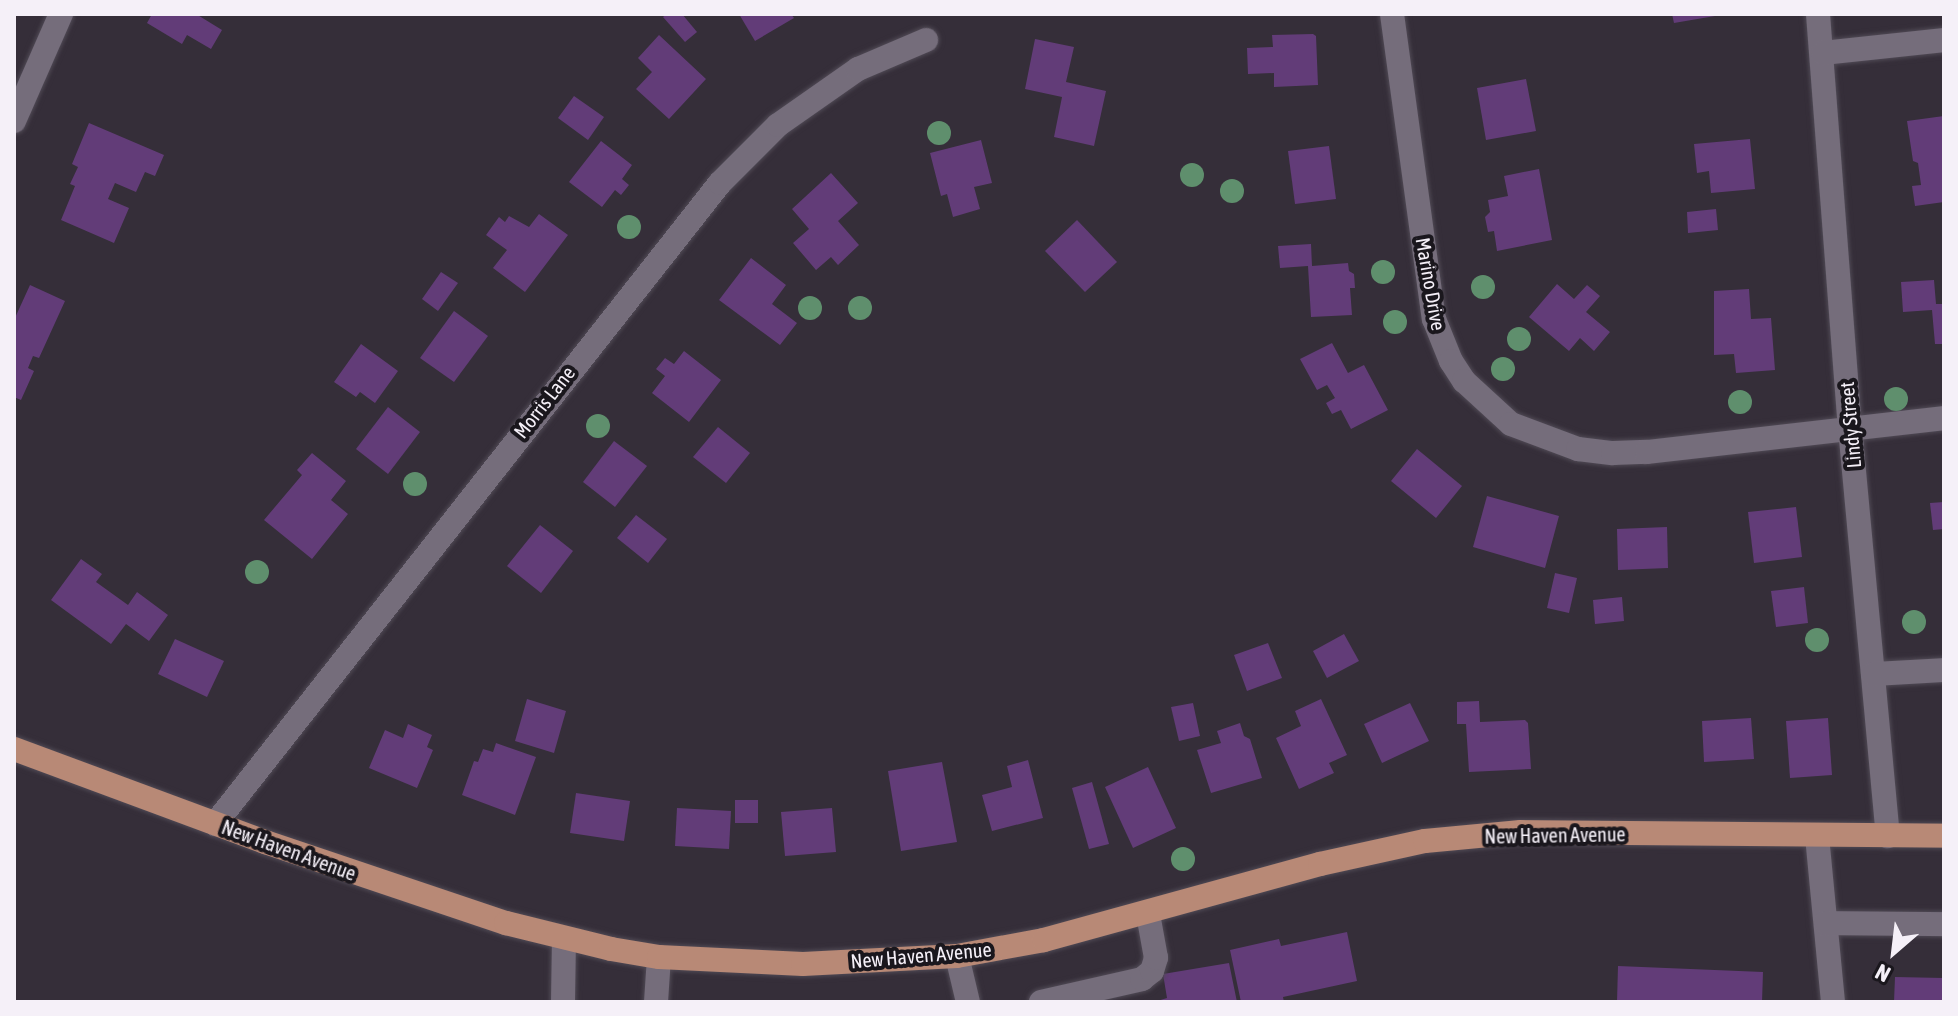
<!DOCTYPE html>
<style>
body{margin:0}
#map{position:relative;width:1958px;height:1016px;overflow:hidden;background:#352e39;font-family:"Asap Condensed",sans-serif}
div>[style]{position:absolute}
[style*='--x']{left:calc(var(--x)*1px);top:calc(var(--y)*1px);width:calc(var(--w)*1px);rotate:calc(var(--a)*1deg)}
.building>*{inset:0;background:#623c78}
.roads{filter:drop-shadow(0 0 2px #504a55) drop-shadow(0 0 2px #504a55)}
.minor>*{height:24px;margin:-12px;padding:0 12px;transform-origin:12px;border-radius:12px;background:#756d7b}
.major>*{height:24px;margin:-12px;padding:0 12px;transform-origin:12px;border-radius:12px;background:#b88976}
.trees>*{width:24px;height:24px;margin:-12px;border-radius:50%;background:#5f8f6d}
span{translate:-50% -50%;white-space:nowrap;text-align:center;line-height:1.15;-webkit-text-stroke:8px #1a171d;paint-order:stroke}
.street-label{font-size:20px;color:#f5f0f8}
.frame{position:absolute;inset:0;border:16px solid #f5f0f8;pointer-events:none}
.north{position:absolute;left:1854px;top:912px;width:80px;height:80px;-webkit-text-stroke:6px #1a171d;paint-order:stroke;rotate:208deg;font-size:22px;font-weight:700;line-height:32px;text-align:center;color:#f5f0f8}
.north::after{content:'';display:block;margin:auto;width:28px;height:36px;background:#f5f0f8;clip-path:polygon(50% 0,100% 100%,50% 72%,0 100%)}
</style>
<div id="map">
<div class="building">
<i style="clip-path:polygon(152px 14px,196px 14px,222px 30px,211px 49px,187px 35px,182px 44px,147px 23px)"></i>
<i style="clip-path:polygon(667px 14px,682px 14px,697px 32px,685px 42px,663px 17px)"></i>
<i style="clip-path:polygon(739px 14px,791px 14px,794px 18px,755px 41px)"></i>
<i style="clip-path:polygon(1672px 14px,1715px 14px,1715px 16px,1674px 23px)"></i>
<i style="clip-path:polygon(1313px 34px,1316px 36px,1318px 85px,1274px 87px,1274px 73px,1248px 74px,1247px 48px,1273px 47px,1272px 35px)"></i>
<i style="clip-path:polygon(659px 35px,706px 79px,669px 119px,636px 89px,652px 72px,638px 58px)"></i>
<i style="clip-path:polygon(1035px 39px,1074px 47px,1066px 82px,1106px 91px,1094px 146px,1054px 137px,1062px 97px,1025px 89px)"></i>
<i style="clip-path:polygon(1526px 79px,1536px 131px,1486px 140px,1477px 88px)"></i>
<i style="clip-path:polygon(574px 96px,604px 117px,588px 140px,558px 118px)"></i>
<i style="clip-path:polygon(1944px 116px,1944px 202px,1915px 206px,1912px 186px,1921px 185px,1918px 163px,1913px 161px,1907px 121px)"></i>
<i style="clip-path:polygon(89px 123px,164px 155px,155px 176px,145px 172px,136px 192px,115px 183px,108px 199px,129px 208px,114px 243px,61px 220px,75px 186px,70px 184px,78px 167px,72px 164px)"></i>
<i style="clip-path:polygon(1750px 139px,1755px 189px,1711px 193px,1709px 171px,1697px 173px,1694px 144px)"></i>
<i style="clip-path:polygon(981px 140px,992px 183px,974px 187px,980px 209px,953px 217px,947px 194px,941px 196px,930px 153px)"></i>
<i style="clip-path:polygon(601px 141px,632px 165px,622px 179px,629px 185px,621px 195px,615px 190px,602px 207px,569px 182px)"></i>
<i style="clip-path:polygon(1329px 146px,1336px 199px,1295px 204px,1288px 151px)"></i>
<i style="clip-path:polygon(1539px 169px,1552px 240px,1497px 251px,1494px 231px,1488px 232px,1485px 217px,1490px 212px,1488px 200px,1508px 196px,1504px 176px)"></i>
<i style="clip-path:polygon(831px 173px,858px 203px,838px 221px,859px 245px,838px 265px,831px 257px,816px 270px,793px 243px,809px 229px,792px 209px)"></i>
<i style="clip-path:polygon(1716px 209px,1718px 230px,1688px 233px,1687px 212px)"></i>
<i style="clip-path:polygon(539px 214px,568px 235px,525px 292px,493px 268px,507px 250px,486px 235px,499px 217px,505px 222px,509px 216px,529px 227px)"></i>
<i style="clip-path:polygon(1077px 220px,1117px 262px,1085px 292px,1045px 251px)"></i>
<i style="clip-path:polygon(1311px 244px,1312px 266px,1348px 263px,1349px 271px,1354px 274px,1355px 288px,1350px 288px,1352px 315px,1311px 317px,1308px 266px,1280px 268px,1278px 246px)"></i>
<i style="clip-path:polygon(751px 258px,786px 285px,772px 304px,797px 323px,780px 345px,719px 300px)"></i>
<i style="clip-path:polygon(441px 272px,458px 283px,438px 311px,422px 299px)"></i>
<i style="clip-path:polygon(1934px 280px,1936px 304px,1944px 304px,1944px 344px,1935px 344px,1932px 310px,1903px 312px,1901px 282px)"></i>
<i style="clip-path:polygon(1557px 284px,1574px 299px,1587px 285px,1600px 296px,1586px 312px,1610px 332px,1594px 351px,1580px 338px,1569px 351px,1529px 317px)"></i>
<i style="clip-path:polygon(30px 285px,65px 301px,39px 358px,33px 356px,28px 368px,34px 371px,21px 400px,14px 397px,14px 320px)"></i>
<i style="clip-path:polygon(1749px 289px,1751px 319px,1771px 318px,1775px 370px,1736px 373px,1734px 354px,1714px 355px,1714px 291px)"></i>
<i style="clip-path:polygon(454px 311px,488px 336px,454px 382px,420px 358px)"></i>
<i style="clip-path:polygon(1332px 343px,1348px 373px,1364px 365px,1388px 410px,1351px 429px,1341px 410px,1332px 414px,1326px 403px,1335px 398px,1327px 385px,1317px 390px,1300px 359px)"></i>
<i style="clip-path:polygon(361px 344px,398px 371px,375px 403px,360px 392px,356px 397px,334px 382px)"></i>
<i style="clip-path:polygon(684px 351px,721px 380px,689px 422px,652px 393px,665px 376px,656px 369px,665px 358px,674px 364px)"></i>
<i style="clip-path:polygon(388px 407px,420px 432px,388px 474px,356px 449px)"></i>
<i style="clip-path:polygon(718px 427px,750px 453px,726px 483px,693px 457px)"></i>
<i style="clip-path:polygon(614px 441px,647px 466px,615px 507px,583px 482px)"></i>
<i style="clip-path:polygon(1417px 449px,1462px 486px,1436px 518px,1391px 481px)"></i>
<i style="clip-path:polygon(312px 453px,346px 481px,331px 500px,348px 514px,312px 559px,264px 520px,302px 475px,297px 470px)"></i>
<i style="clip-path:polygon(1487px 496px,1559px 516px,1545px 568px,1473px 547px)"></i>
<i style="clip-path:polygon(1944px 502px,1944px 529px,1933px 530px,1930px 503px)"></i>
<i style="clip-path:polygon(1796px 507px,1802px 557px,1754px 563px,1748px 512px)"></i>
<i style="clip-path:polygon(636px 515px,667px 539px,648px 563px,617px 538px)"></i>
<i style="clip-path:polygon(540px 525px,573px 551px,541px 593px,507px 566px)"></i>
<i style="clip-path:polygon(1667px 527px,1668px 568px,1618px 570px,1617px 529px)"></i>
<i style="clip-path:polygon(81px 559px,102px 574px,96px 582px,128px 605px,137px 592px,168px 615px,149px 641px,126px 624px,111px 644px,51px 600px)"></i>
<i style="clip-path:polygon(1555px 573px,1577px 578px,1569px 613px,1547px 608px)"></i>
<i style="clip-path:polygon(1804px 587px,1808px 623px,1776px 627px,1771px 591px)"></i>
<i style="clip-path:polygon(1622px 597px,1624px 621px,1595px 624px,1593px 600px)"></i>
<i style="clip-path:polygon(1344px 634px,1359px 661px,1327px 678px,1313px 651px)"></i>
<i style="clip-path:polygon(175px 639px,224px 661px,207px 697px,158px 674px)"></i>
<i style="clip-path:polygon(1268px 643px,1282px 678px,1247px 691px,1234px 655px)"></i>
<i style="clip-path:polygon(527px 699px,566px 711px,554px 753px,515px 741px)"></i>
<i style="clip-path:polygon(1321px 699px,1347px 755px,1329px 763px,1334px 773px,1299px 789px,1276px 738px,1301px 726px,1295px 711px)"></i>
<i style="clip-path:polygon(1479px 701px,1480px 722px,1525px 720px,1528px 723px,1531px 769px,1469px 772px,1466px 724px,1457px 724px,1457px 702px)"></i>
<i style="clip-path:polygon(1193px 703px,1200px 736px,1179px 741px,1171px 707px)"></i>
<i style="clip-path:polygon(1410px 703px,1429px 741px,1382px 763px,1364px 724px)"></i>
<i style="clip-path:polygon(1751px 718px,1754px 759px,1704px 762px,1702px 721px)"></i>
<i style="clip-path:polygon(1828px 718px,1832px 775px,1790px 778px,1786px 721px)"></i>
<i style="clip-path:polygon(1240px 723px,1244px 736px,1250px 739px,1262px 778px,1211px 793px,1197px 750px,1221px 743px,1217px 731px)"></i>
<i style="clip-path:polygon(408px 724px,432px 735px,427px 747px,433px 750px,417px 788px,369px 768px,385px 730px,403px 738px)"></i>
<i style="clip-path:polygon(496px 743px,536px 757px,515px 815px,462px 795px,474px 761px,478px 762px,483px 749px,493px 752px)"></i>
<i style="clip-path:polygon(1028px 760px,1043px 818px,992px 831px,982px 795px,1012px 787px,1007px 766px)"></i>
<i style="clip-path:polygon(942px 762px,957px 842px,901px 851px,888px 771px)"></i>
<i style="clip-path:polygon(1148px 767px,1176px 828px,1133px 848px,1105px 787px)"></i>
<i style="clip-path:polygon(1092px 782px,1109px 844px,1089px 849px,1072px 788px)"></i>
<i style="clip-path:polygon(576px 793px,630px 801px,624px 841px,570px 833px)"></i>
<i style="clip-path:polygon(735px 800px,758px 800px,758px 823px,735px 823px)"></i>
<i style="clip-path:polygon(677px 808px,731px 811px,729px 849px,675px 846px)"></i>
<i style="clip-path:polygon(832px 808px,836px 852px,785px 856px,781px 812px)"></i>
<i style="clip-path:polygon(1347px 932px,1357px 981px,1283px 997px,1284px 1002px,1241px 1002px,1230px 950px,1279px 939px,1281px 946px)"></i>
<i style="clip-path:polygon(1229px 963px,1237px 1002px,1154px 1002px,1167px 998px,1163px 974px)"></i>
<i style="clip-path:polygon(1618px 966px,1763px 972px,1762px 1002px,1617px 1002px)"></i>
<i style="clip-path:polygon(1895px 977px,1944px 978px,1944px 1002px,1894px 1002px)"></i>
</div>
<div class="roads">
<div class="minor">
<i style="--x:1392;--y:14;--w:308;--a:82.2"></i>
<i style="--x:1434;--y:319;--w:45;--a:68"></i>
<i style="--x:1451;--y:361;--w:24;--a:57"></i>
<i style="--x:1464;--y:381;--w:64;--a:42.5"></i>
<i style="--x:1511;--y:424;--w:72;--a:20.5"></i>
<i style="--x:1578;--y:449;--w:35;--a:7"></i>
<i style="--x:1613;--y:453;--w:34;--a:-2"></i>
<i style="--x:1647;--y:452;--w:299;--a:-6.5"></i>
<i style="--x:1818;--y:14;--w:415;--a:85.6"></i>
<i style="--x:1850;--y:428;--w:410;--a:84.7"></i>
<i style="--x:1823;--y:53;--w:122;--a:-6.1"></i>
<i style="--x:14;--y:121;--w:117;--a:-66.3"></i>
<i style="--x:1873;--y:674;--w:71;--a:-3.2"></i>
<i style="--x:215;--y:824;--w:816;--a:-51.77"></i>
<i style="--x:720;--y:183;--w:82;--a:-45"></i>
<i style="--x:778;--y:125;--w:98;--a:-35"></i>
<i style="--x:858;--y:69;--w:74;--a:-23.1"></i>
<i style="--x:1817;--y:836;--w:167;--a:84.5"></i>
<i style="--x:1826;--y:923;--w:118;--a:0.5"></i>
<i style="--x:957;--y:956;--w:47;--a:76.6"></i>
<i style="--x:563;--y:1002;--w:64;--a:-89.1"></i>
<i style="--x:656;--y:1002;--w:45;--a:-86.2"></i>
<i style="--x:1041;--y:1002;--w:104;--a:-12.8"></i>
<i style="--x:1142;--y:979;--w:13;--a:-39"></i>
<i style="--x:1152;--y:971;--w:14;--a:-73"></i>
<i style="--x:1156;--y:958;--w:45;--a:-100.3"></i>
</div>
<div class="major">
<i style="--x:14;--y:749;--w:268;--a:20.3"></i>
<i style="--x:265;--y:842;--w:254;--a:18.6"></i>
<i style="--x:506;--y:923;--w:108;--a:13.9"></i>
<i style="--x:611;--y:949;--w:49;--a:9.5"></i>
<i style="--x:659;--y:957;--w:144;--a:2.8"></i>
<i style="--x:803;--y:964;--w:154;--a:-3"></i>
<i style="--x:957;--y:956;--w:88;--a:-10.4"></i>
<i style="--x:1044;--y:940;--w:286;--a:-15.4"></i>
<i style="--x:1320;--y:864;--w:107;--a:-12.4"></i>
<i style="--x:1425;--y:841;--w:96;--a:-5.4"></i>
<i style="--x:1521;--y:832;--w:423;--a:0.5"></i>
</div>
</div>
<div class="trees">
<i style="left:939px;top:133px"></i>
<i style="left:1192px;top:175px"></i>
<i style="left:1232px;top:191px"></i>
<i style="left:629px;top:227px"></i>
<i style="left:1383px;top:272px"></i>
<i style="left:1483px;top:287px"></i>
<i style="left:810px;top:308px"></i>
<i style="left:860px;top:308px"></i>
<i style="left:1395px;top:322px"></i>
<i style="left:1519px;top:339px"></i>
<i style="left:1503px;top:369px"></i>
<i style="left:1896px;top:399px"></i>
<i style="left:1740px;top:402px"></i>
<i style="left:598px;top:426px"></i>
<i style="left:415px;top:484px"></i>
<i style="left:257px;top:572px"></i>
<i style="left:1914px;top:622px"></i>
<i style="left:1817px;top:640px"></i>
<i style="left:1183px;top:859px"></i>
</div>
<div class="street-label">
<span style="left:1431px;top:284px;rotate:80deg">Marino Drive</span>
<span style="left:544px;top:402px;rotate:-52deg">Morris Lane</span>
<span style="left:1850px;top:425px;rotate:-95deg">Lindy Street</span>
<span style="left:1555px;top:835px;rotate:-1deg">New Haven Avenue</span>
<span style="left:289px;top:850px;rotate:20deg">New Haven Avenue</span>
<span style="left:921px;top:955px;rotate:-5deg">New Haven Avenue</span>
</div>
<div class="frame"></div>
<div class="north">N</div>
</div>
